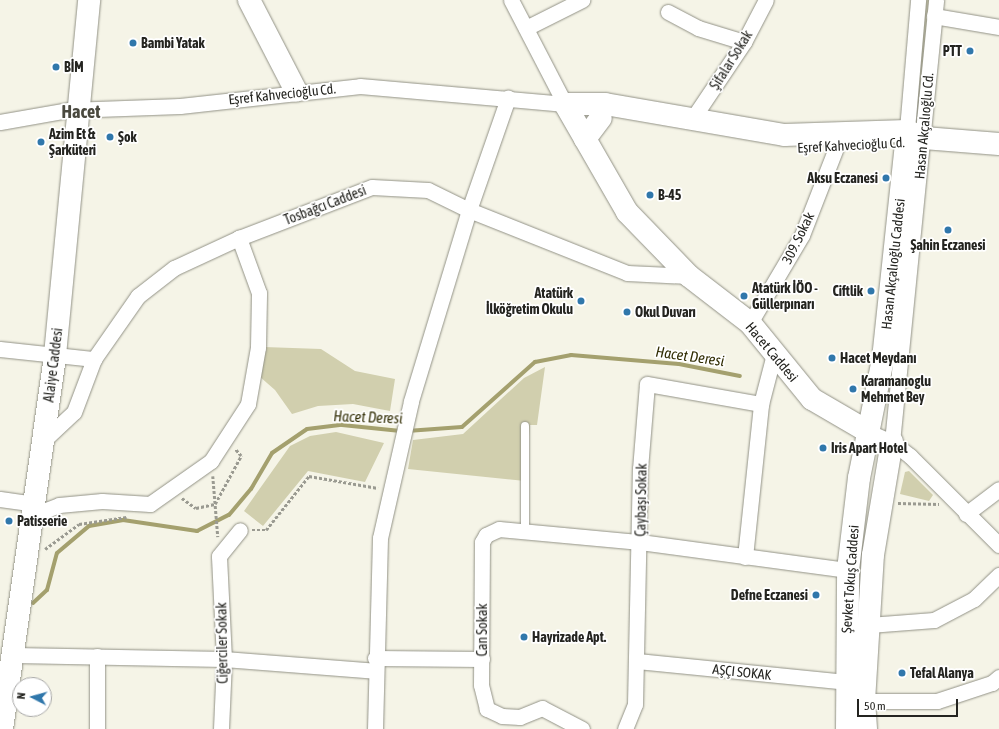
<!DOCTYPE html>
<meta charset="utf-8">
<style>
body{margin:0}
#map{position:relative;width:999px;height:729px;overflow:hidden;background:#f5f4e7;font-family:"Asap Condensed",sans-serif}
div>[style]{position:absolute}
[style*='--x']{left:calc(var(--x)*1px);top:calc(var(--y)*1px);width:calc(var(--w)*1px);rotate:calc(var(--a)*1deg)}
.green>*{inset:0;background:#d1cfae}
.stream>*{height:4px;margin:-2px;padding:0 2px;transform-origin:2px;border-radius:2px;background:#a4a06e}
.path>*{height:2.5px;margin-top:-1.25px;transform-origin:0;background:repeating-linear-gradient(90deg,#9a9a91 0 3px,transparent 0 5px)}
.roads{filter:drop-shadow(0 0 1px #929286) drop-shadow(0 0 1px #929286)}
.lane>*{height:8px;margin:-4px;padding:0 4px;transform-origin:4px;border-radius:4px;background:#fff}
.street>*{height:15px;margin:-7.5px;padding:0 7.5px;transform-origin:7.5px;border-radius:7.5px;background:#fff}
.secondary>*{height:22px;margin:-11px;padding:0 11px;transform-origin:11px;border-radius:11px;background:#fff}
.dots>*{width:11px;height:11px;translate:-50% -50%;box-sizing:border-box;border:2px solid #fff;border-radius:50%}
span{translate:-50% -50%;white-space:nowrap;text-align:center;line-height:1.15;-webkit-text-stroke:3.5px #fff;paint-order:stroke}
.poi-label{font-size:14px;color:#242420;font-weight:700}
.left{translate:0 -50%;text-align:left}
.right{translate:-100% -50%;text-align:right}
.street-label{font-size:14px;color:#242420}
.water-label{font-size:15px;color:#312d03;font-style:italic}
.district-label{font-size:18px;color:#4a493f;font-weight:700}
.north{position:absolute;left:12px;top:677px;width:40px;height:40px;box-sizing:border-box;background:#fff;border:1px solid #a7a7a6;border-radius:50%;rotate:276deg;font-size:11px;font-weight:700;line-height:16px;text-align:center;color:#242420}
.north::after{content:'';display:block;margin:auto;width:14px;height:18px;background:#3077ab;clip-path:polygon(50% 0,100% 100%,50% 72%,0 100%)}
.scale{position:absolute;left:857px;top:699px;width:101px;height:18px;box-sizing:border-box;border:2px solid #242420;border-top:0;padding-left:5px;font-size:12px;line-height:14px;white-space:nowrap;color:#242420;-webkit-text-stroke:3px #fff;paint-order:stroke}
</style>
<div id="map">
<div class="green">
<i style="clip-path:polygon(925px 0,931px 0,922px 106px,916px 107px)"></i>
<i style="clip-path:polygon(264px 347px,321px 349px,355px 371px,395px 379px,390px 411px,353px 404px,318px 406px,292px 414px,275px 390px,259px 376px)"></i>
<i style="clip-path:polygon(545px 367px,537px 425px,530px 425px,525px 481px,408px 469px,413px 440px,463px 434px,524px 378px)"></i>
<i style="clip-path:polygon(336px 432px,384px 443px,365px 482px,308px 471px,263px 526px,244px 511px,290px 446px,310px 436px)"></i>
<i style="clip-path:polygon(909px 471px,933px 495px,929px 501px,900px 494px,905px 472px)"></i>
</div>
<div class="stream">
<i style="--x:407;--y:431;--w:55;--a:-4.2"></i>
<i style="--x:462;--y:427;--w:98;--a:-41.7"></i>
<i style="--x:535;--y:362;--w:37;--a:-11"></i>
<i style="--x:571;--y:355;--w:108;--a:4.8"></i>
<i style="--x:679;--y:364;--w:62;--a:11.1"></i>
<i style="--x:33;--y:603;--w:19;--a:-43"></i>
<i style="--x:47;--y:590;--w:38;--a:-75"></i>
<i style="--x:57;--y:553;--w:42;--a:-40.2"></i>
<i style="--x:89;--y:526;--w:35;--a:-10"></i>
<i style="--x:123;--y:520;--w:75;--a:8.5"></i>
<i style="--x:197;--y:531;--w:36;--a:-27"></i>
<i style="--x:229;--y:515;--w:34;--a:-50"></i>
<i style="--x:251;--y:489;--w:42;--a:-59.7"></i>
<i style="--x:272;--y:453;--w:42;--a:-34.4"></i>
<i style="--x:307;--y:429;--w:35;--a:-7"></i>
<i style="--x:342;--y:425;--w:59;--a:5.8"></i>
</div>
<div class="path">
<i style="--x:213;--y:476;--w:61;--a:85.3"></i>
<i style="--x:182;--y:498;--w:17;--a:36"></i>
<i style="--x:196;--y:508;--w:19;--a:-12"></i>
<i style="--x:215;--y:504;--w:55;--a:-61.6"></i>
<i style="--x:241;--y:456;--w:9;--a:-131"></i>
<i style="--x:898;--y:503;--w:41;--a:1.4"></i>
<i style="--x:252;--y:530;--w:14;--a:0"></i>
<i style="--x:266;--y:530;--w:69;--a:-51.5"></i>
<i style="--x:309;--y:476;--w:70;--a:9.9"></i>
<i style="--x:45;--y:549;--w:42;--a:-36.3"></i>
<i style="--x:79;--y:524;--w:48;--a:-8.5"></i>
</div>
<div class="roads">
<div class="lane">
<i style="--x:525;--y:426;--w:106;--a:90"></i>
</div>
<div class="street">
<i style="--x:511;--y:0;--w:117;--a:62.6"></i>
<i style="--x:668;--y:12;--w:34;--a:28"></i>
<i style="--x:698;--y:28;--w:48;--a:16.9"></i>
<i style="--x:934;--y:16;--w:66;--a:9.6"></i>
<i style="--x:526;--y:28;--w:63;--a:-26.6"></i>
<i style="--x:693;--y:118;--w:92;--a:-56.1"></i>
<i style="--x:744;--y:42;--w:47;--a:-62.4"></i>
<i style="--x:0;--y:122;--w:70;--a:-9.9"></i>
<i style="--x:69;--y:110;--w:111;--a:-2.1"></i>
<i style="--x:180;--y:106;--w:181;--a:-6.3"></i>
<i style="--x:360;--y:86;--w:206;--a:5"></i>
<i style="--x:906;--y:141;--w:142;--a:-85.1"></i>
<i style="--x:750;--y:323;--w:102;--a:-59.4"></i>
<i style="--x:802;--y:235;--w:93;--a:-68.7"></i>
<i style="--x:0;--y:349;--w:95;--a:6.1"></i>
<i style="--x:867;--y:431;--w:27;--a:24"></i>
<i style="--x:892;--y:442;--w:23;--a:38"></i>
<i style="--x:910;--y:456;--w:126;--a:45"></i>
<i style="--x:43;--y:441;--w:42;--a:-43.1"></i>
<i style="--x:74;--y:412;--w:57;--a:-69.3"></i>
<i style="--x:94;--y:359;--w:77;--a:-55.1"></i>
<i style="--x:138;--y:296;--w:46;--a:-37.9"></i>
<i style="--x:174;--y:268;--w:72;--a:-24.8"></i>
<i style="--x:239;--y:238;--w:142;--a:-21"></i>
<i style="--x:372;--y:187;--w:56;--a:3.1"></i>
<i style="--x:428;--y:190;--w:46;--a:26"></i>
<i style="--x:469;--y:210;--w:170;--a:21.7"></i>
<i style="--x:627;--y:273;--w:62;--a:2.8"></i>
<i style="--x:892;--y:442;--w:444;--a:-84.3"></i>
<i style="--x:0;--y:499;--w:35;--a:8"></i>
<i style="--x:966;--y:514;--w:41;--a:-37.1"></i>
<i style="--x:33;--y:515;--w:28;--a:-21"></i>
<i style="--x:59;--y:505;--w:43;--a:-5.3"></i>
<i style="--x:102;--y:501;--w:48;--a:3.6"></i>
<i style="--x:150;--y:504;--w:75;--a:-35.2"></i>
<i style="--x:211;--y:461;--w:68;--a:-57"></i>
<i style="--x:248;--y:404;--w:58;--a:-80"></i>
<i style="--x:258;--y:347;--w:54;--a:-88.9"></i>
<i style="--x:259;--y:293;--w:59;--a:-110"></i>
<i style="--x:745;--y:557;--w:154;--a:-84"></i>
<i style="--x:761;--y:404;--w:52;--a:-75.4"></i>
<i style="--x:869;--y:625;--w:65;--a:-4.4"></i>
<i style="--x:934;--y:620;--w:45;--a:-27.7"></i>
<i style="--x:974;--y:599;--w:35;--a:-44"></i>
<i style="--x:14;--y:655;--w:210;--a:1.1"></i>
<i style="--x:224;--y:659;--w:151;--a:4.5"></i>
<i style="--x:375;--y:658;--w:107;--a:0.5"></i>
<i style="--x:637;--y:661;--w:210;--a:5.7"></i>
<i style="--x:864;--y:701;--w:73;--a:0"></i>
<i style="--x:937;--y:701;--w:58;--a:-18.1"></i>
<i style="--x:992;--y:683;--w:9;--a:-41"></i>
<i style="--x:97;--y:729;--w:73;--a:-90"></i>
<i style="--x:221;--y:729;--w:70;--a:-87.5"></i>
<i style="--x:224;--y:659;--w:103;--a:-92.8"></i>
<i style="--x:219;--y:556;--w:33;--a:-51"></i>
<i style="--x:375;--y:729;--w:191;--a:-88.5"></i>
<i style="--x:380;--y:538;--w:140;--a:-77.2"></i>
<i style="--x:411;--y:401;--w:200;--a:-73.1"></i>
<i style="--x:469;--y:210;--w:119;--a:-70.8"></i>
<i style="--x:582;--y:729;--w:45;--a:-152.3"></i>
<i style="--x:542;--y:708;--w:24;--a:158"></i>
<i style="--x:520;--y:717;--w:18;--a:-177"></i>
<i style="--x:502;--y:716;--w:17;--a:-155"></i>
<i style="--x:487;--y:709;--w:25;--a:-104"></i>
<i style="--x:481;--y:685;--w:143;--a:-89.6"></i>
<i style="--x:482;--y:542;--w:8;--a:-60"></i>
<i style="--x:486;--y:535;--w:14;--a:-25"></i>
<i style="--x:499;--y:529;--w:142;--a:5.3"></i>
<i style="--x:640;--y:542;--w:210;--a:7.7"></i>
<i style="--x:625;--y:729;--w:27;--a:-68"></i>
<i style="--x:635;--y:704;--w:235;--a:-88.8"></i>
<i style="--x:640;--y:469;--w:85;--a:-85.3"></i>
<i style="--x:647;--y:384;--w:116;--a:10"></i>
</div>
<div class="secondary">
<i style="--x:249;--y:0;--w:102;--a:62.7"></i>
<i style="--x:565;--y:104;--w:125;--a:60.1"></i>
<i style="--x:627;--y:212;--w:89;--a:45.9"></i>
<i style="--x:689;--y:276;--w:77;--a:37.6"></i>
<i style="--x:750;--y:323;--w:98;--a:50.8"></i>
<i style="--x:812;--y:399;--w:64;--a:30.2"></i>
<i style="--x:565;--y:104;--w:40;--a:0"></i>
<i style="--x:605;--y:104;--w:182;--a:9.8"></i>
<i style="--x:784;--y:135;--w:123;--a:-1.9"></i>
<i style="--x:907;--y:131;--w:18;--a:22"></i>
<i style="--x:924;--y:138;--w:75;--a:4.6"></i>
<i style="--x:585;--y:139;--w:26;--a:-53"></i>
<i style="--x:2;--y:729;--w:378;--a:-81.9"></i>
<i style="--x:55;--y:355;--w:357;--a:-84.5"></i>
<i style="--x:847;--y:729;--w:159;--a:-89.6"></i>
<i style="--x:848;--y:570;--w:93;--a:-83.2"></i>
<i style="--x:859;--y:478;--w:121;--a:-78.6"></i>
<i style="--x:883;--y:359;--w:216;--a:-83.9"></i>
<i style="--x:866;--y:729;--w:28;--a:-94"></i>
<i style="--x:864;--y:701;--w:146;--a:-86.5"></i>
<i style="--x:873;--y:555;--w:115;--a:-80.5"></i>
</div>
</div>
<div class="dots">
<i style="left:133px;top:43px;background:#3077ab"></i>
<i style="left:970px;top:51px;background:#3077ab"></i>
<i style="left:56px;top:67px;background:#3077ab"></i>
<i style="left:110px;top:137px;background:#3077ab"></i>
<i style="left:41px;top:142px;background:#3077ab"></i>
<i style="left:886px;top:178px;background:#3077ab"></i>
<i style="left:650px;top:195px;background:#3077ab"></i>
<i style="left:948px;top:230px;background:#3077ab"></i>
<i style="left:871px;top:291px;background:#3077ab"></i>
<i style="left:744px;top:296px;background:#3077ab"></i>
<i style="left:581px;top:301px;background:#3077ab"></i>
<i style="left:627px;top:312px;background:#3077ab"></i>
<i style="left:832px;top:358px;background:#3077ab"></i>
<i style="left:853px;top:389px;background:#3077ab"></i>
<i style="left:823px;top:448px;background:#3077ab"></i>
<i style="left:9px;top:521px;background:#3077ab"></i>
<i style="left:816px;top:595px;background:#3077ab"></i>
<i style="left:524px;top:637px;background:#3077ab"></i>
<i style="left:902px;top:673px;background:#3077ab"></i>
</div>
<div class="poi-label">
<span class="left" style="left:141px;top:43px">Bambi Yatak</span>
<span class="right" style="left:962px;top:51px">PTT</span>
<span class="left" style="left:64px;top:67px">BİM</span>
<span class="left" style="left:49px;top:142px">Azim Et &amp;<br>Şarküteri</span>
<span class="left" style="left:118px;top:137px">Şok</span>
<span class="right" style="left:878px;top:178px">Aksu Eczanesi</span>
<span class="left" style="left:658px;top:195px">B-45</span>
<span style="left:948px;top:245px">Şahin Eczanesi</span>
<span class="left" style="left:752px;top:296px">Atatürk İÖO -<br>Güllerpınarı</span>
<span class="right" style="left:863px;top:291px">Ciftlik</span>
<span class="right" style="left:573px;top:301px">Atatürk<br>İlköğretim Okulu</span>
<span class="left" style="left:635px;top:312px">Okul Duvarı</span>
<span class="left" style="left:840px;top:358px">Hacet Meydanı</span>
<span class="left" style="left:861px;top:389px">Karamanoglu<br>Mehmet Bey</span>
<span class="left" style="left:831px;top:448px">Iris Apart Hotel</span>
<span class="left" style="left:17px;top:521px">Patisserie</span>
<span class="right" style="left:808px;top:595px">Defne Eczanesi</span>
<span class="left" style="left:532px;top:637px">Hayrizade Apt.</span>
<span class="left" style="left:910px;top:673px">Tefal Alanya</span>
</div>
<div class="street-label">
<span style="left:731px;top:60px;rotate:-58deg">Şifalar Sokak</span>
<span style="left:282px;top:94px;rotate:-6deg">Eşref Kahvecioğlu Cd.</span>
<span style="left:924px;top:126px;rotate:-85deg">Hasan Akçalıoğlu Cd.</span>
<span style="left:851px;top:145px;rotate:-3deg">Eşref Kahvecioğlu Cd.</span>
<span style="left:325px;top:205px;rotate:-21deg">Tosbağcı Caddesi</span>
<span style="left:798px;top:238px;rotate:-64deg">309. Sokak</span>
<span style="left:893px;top:264px;rotate:-84deg">Hasan Akçalıoğlu Caddesi</span>
<span style="left:772px;top:352px;rotate:50deg">Hacet Caddesi</span>
<span style="left:53px;top:365px;rotate:-83deg">Alaiye Caddesi</span>
<span style="left:641px;top:500px;rotate:-89deg">Çaybaşı Sokak</span>
<span style="left:850px;top:579px;rotate:-86deg">Şevket Tokuş Caddesi</span>
<span style="left:482px;top:630px;rotate:-90deg">Can Sokak</span>
<span style="left:222px;top:643px;rotate:-91deg">Ciğerciler Sokak</span>
<span style="left:742px;top:672px;rotate:6deg">AŞÇI SOKAK</span>
</div>
<div class="water-label">
<span style="left:690px;top:356px;rotate:8deg">Hacet Deresi</span>
<span style="left:368px;top:417px;rotate:2deg">Hacet Deresi</span>
</div>
<div class="district-label">
<span style="left:81px;top:112px">Hacet</span>
</div>
<div class="north">N</div>
<div class="scale">50 m</div>
</div>
